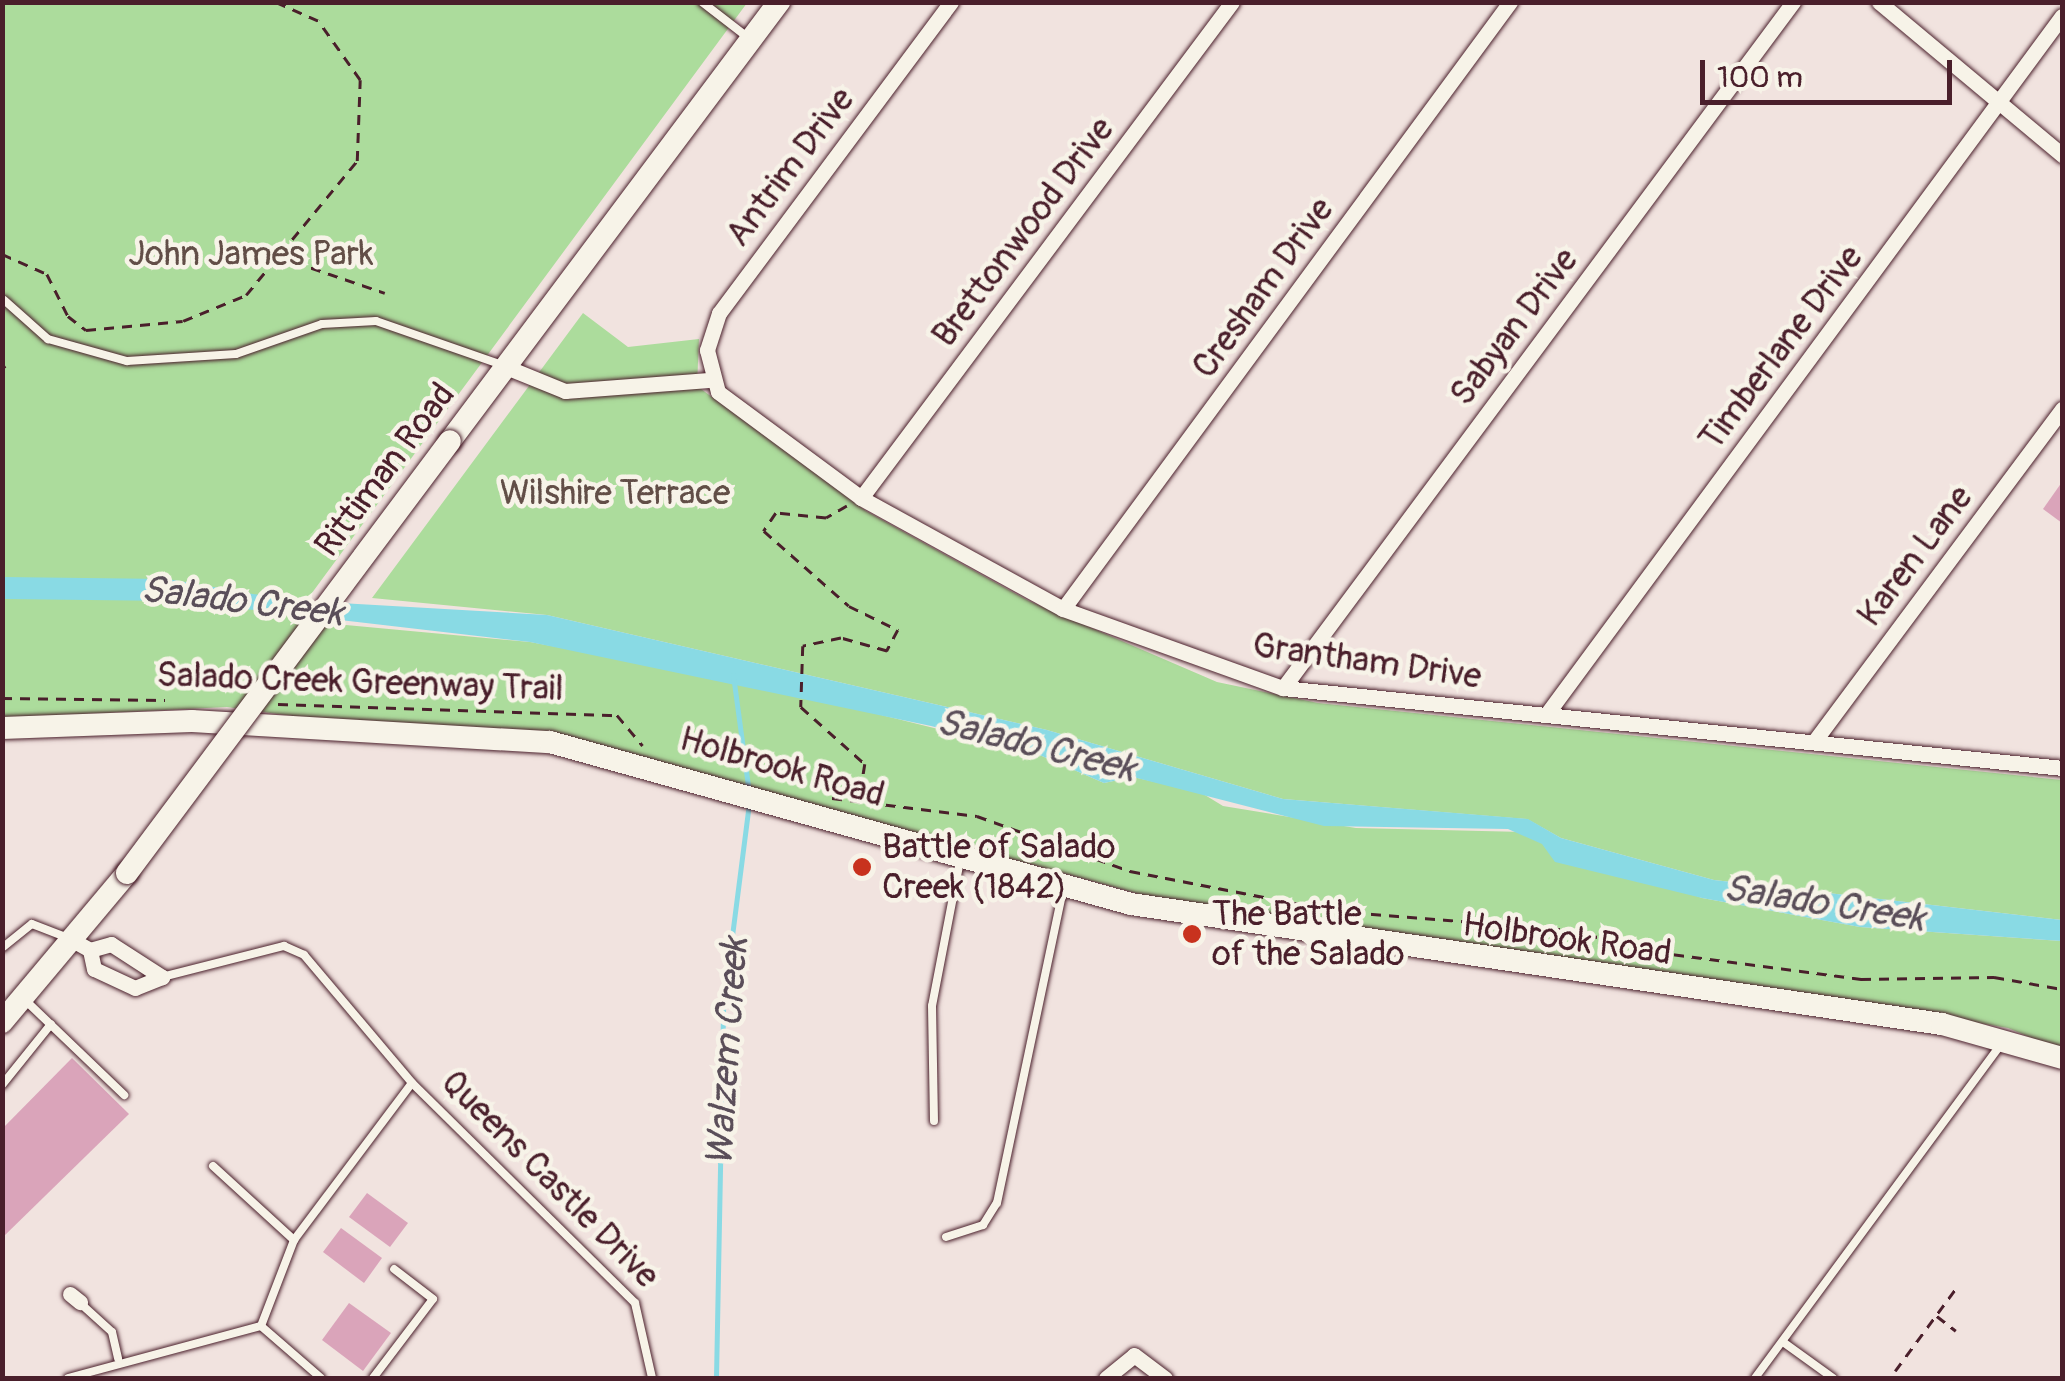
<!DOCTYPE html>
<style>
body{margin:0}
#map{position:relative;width:2065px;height:1381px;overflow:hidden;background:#f1e3df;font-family:Pangolin,sans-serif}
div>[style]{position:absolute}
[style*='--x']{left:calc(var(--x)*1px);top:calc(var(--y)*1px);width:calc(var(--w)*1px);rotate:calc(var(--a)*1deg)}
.green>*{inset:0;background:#acdc9c}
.water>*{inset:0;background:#89dae4}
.stream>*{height:5px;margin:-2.5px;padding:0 2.5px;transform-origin:2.5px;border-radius:2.5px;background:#89dae4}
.building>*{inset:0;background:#daa4ba}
.path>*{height:2.5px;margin-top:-1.25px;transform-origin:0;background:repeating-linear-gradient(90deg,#4a1f2b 0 10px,transparent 0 18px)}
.roads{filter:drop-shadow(0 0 2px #4a1f2b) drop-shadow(0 0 2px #4a1f2b)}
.lane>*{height:8px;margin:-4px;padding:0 4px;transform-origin:4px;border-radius:4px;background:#f7f3e8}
.street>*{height:15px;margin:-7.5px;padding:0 7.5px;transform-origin:7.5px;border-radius:7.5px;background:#f7f3e8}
.secondary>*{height:22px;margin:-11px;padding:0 11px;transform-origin:11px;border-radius:11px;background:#f7f3e8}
.bridges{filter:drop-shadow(0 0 2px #4a1f2b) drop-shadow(0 0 2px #4a1f2b)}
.secondary-bridge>*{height:22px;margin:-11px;padding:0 11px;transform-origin:11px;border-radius:11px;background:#f7f3e8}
.dots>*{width:28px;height:28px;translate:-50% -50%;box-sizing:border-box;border:5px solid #f7f3e8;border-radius:50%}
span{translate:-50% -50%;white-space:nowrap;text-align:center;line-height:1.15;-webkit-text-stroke:9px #f7f3e8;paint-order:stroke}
.street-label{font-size:35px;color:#4a1f2b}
.park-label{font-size:35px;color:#624e47}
.poi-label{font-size:35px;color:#4a1f2b}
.left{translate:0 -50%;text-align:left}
.water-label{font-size:38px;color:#5a4e59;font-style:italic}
.frame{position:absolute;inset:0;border:5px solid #4a1f2b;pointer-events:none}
.scale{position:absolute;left:1700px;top:60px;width:252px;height:45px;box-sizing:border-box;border:5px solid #4a1f2b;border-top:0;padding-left:12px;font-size:30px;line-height:35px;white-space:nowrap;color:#4a1f2b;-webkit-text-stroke:8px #f7f3e8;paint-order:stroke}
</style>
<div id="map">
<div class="green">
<i style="clip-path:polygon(3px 3px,747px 3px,292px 620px,530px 642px,748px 682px,1035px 753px,1104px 783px,1133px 777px,1200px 792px,1223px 806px,1356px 828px,1524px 832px,1702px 898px,1860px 927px,2062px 941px,2062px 1051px,2008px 1028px,1914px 1012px,1154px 898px,550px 733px,375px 727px,227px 707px,3px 718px)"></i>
<i style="clip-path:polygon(583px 313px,628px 347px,699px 339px,697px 386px,866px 511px,1029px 601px,1217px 682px,1318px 703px,2062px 780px,2062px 920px,1714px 880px,1561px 838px,1527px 819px,1283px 799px,1047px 730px,547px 615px,372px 598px)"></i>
</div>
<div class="water">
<i style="clip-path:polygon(2px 577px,168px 579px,288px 600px,547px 615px,1047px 730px,1283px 799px,1528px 819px,1561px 838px,1714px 880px,2062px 920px,2062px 941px,1860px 927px,1702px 898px,1555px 862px,1542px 844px,1508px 829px,1324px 826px,1133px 777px,1104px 783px,1035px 753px,931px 726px,530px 642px,176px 601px,3px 599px)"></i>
</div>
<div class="stream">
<i style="--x:733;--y:675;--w:119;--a:82.3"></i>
<i style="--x:716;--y:1378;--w:372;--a:-88.9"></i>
<i style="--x:723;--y:1006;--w:204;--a:-82.7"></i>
</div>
<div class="building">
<i style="clip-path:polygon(2062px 482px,2062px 523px,2043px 509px)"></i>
<i style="clip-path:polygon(72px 1058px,129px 1114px,2px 1238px,2px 1129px)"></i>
<i style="clip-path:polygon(367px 1193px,408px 1223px,390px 1247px,349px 1217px)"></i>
<i style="clip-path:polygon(341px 1228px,382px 1258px,364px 1283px,323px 1252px)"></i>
<i style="clip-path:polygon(349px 1303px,391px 1333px,363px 1371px,322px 1340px)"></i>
</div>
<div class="path">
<i style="--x:2;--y:254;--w:49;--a:24"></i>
<i style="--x:47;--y:274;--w:47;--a:63.4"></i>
<i style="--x:68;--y:316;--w:23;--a:38"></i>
<i style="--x:86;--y:330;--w:97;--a:-5.3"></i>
<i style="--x:183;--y:321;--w:68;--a:-22.4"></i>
<i style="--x:246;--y:295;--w:174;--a:-50.4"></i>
<i style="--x:357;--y:161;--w:81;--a:-87.9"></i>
<i style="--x:360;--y:80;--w:72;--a:-125.4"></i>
<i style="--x:318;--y:21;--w:47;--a:-156.2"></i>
<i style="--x:277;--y:256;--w:114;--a:18.9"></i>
<i style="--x:2;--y:368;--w:4;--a:-34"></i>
<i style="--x:847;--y:506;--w:24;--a:150"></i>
<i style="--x:826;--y:518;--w:50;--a:-174.3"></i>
<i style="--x:776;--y:513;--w:22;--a:124"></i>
<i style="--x:764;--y:531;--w:113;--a:41.4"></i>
<i style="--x:849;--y:606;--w:55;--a:26.1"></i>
<i style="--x:898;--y:630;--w:24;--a:118"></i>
<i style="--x:887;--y:651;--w:48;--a:-164.2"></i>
<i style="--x:841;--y:638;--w:39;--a:168"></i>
<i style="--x:803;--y:646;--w:61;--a:91.9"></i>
<i style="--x:801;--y:707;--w:86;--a:41.7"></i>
<i style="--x:865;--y:764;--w:30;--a:99"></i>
<i style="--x:2;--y:698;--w:163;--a:0.7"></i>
<i style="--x:278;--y:704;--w:339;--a:1.9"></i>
<i style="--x:617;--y:715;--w:40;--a:50"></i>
<i style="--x:832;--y:798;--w:146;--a:7.1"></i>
<i style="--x:977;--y:816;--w:163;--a:19.8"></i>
<i style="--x:1130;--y:871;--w:209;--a:11"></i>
<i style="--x:1335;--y:911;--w:236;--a:4.6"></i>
<i style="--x:1570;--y:930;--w:89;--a:14.3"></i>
<i style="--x:1656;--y:952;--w:207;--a:7.5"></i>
<i style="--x:1861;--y:979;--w:133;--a:-0.9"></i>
<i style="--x:1994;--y:977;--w:69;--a:10"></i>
<i style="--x:1937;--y:1316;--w:24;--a:38"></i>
<i style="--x:1895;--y:1371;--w:104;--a:-53.6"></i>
</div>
<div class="roads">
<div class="lane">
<i style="--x:702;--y:2;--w:56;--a:37.7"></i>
<i style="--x:4;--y:300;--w:59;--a:41.6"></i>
<i style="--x:48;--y:339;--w:82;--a:15.6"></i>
<i style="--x:127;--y:361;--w:109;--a:-3.7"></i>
<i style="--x:236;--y:354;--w:91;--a:-19.2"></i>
<i style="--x:322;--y:324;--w:54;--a:-3.2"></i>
<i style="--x:376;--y:321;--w:133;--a:19.2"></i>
<i style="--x:2;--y:948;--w:38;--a:-39"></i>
<i style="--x:32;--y:924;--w:36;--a:21"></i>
<i style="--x:162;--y:977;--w:126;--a:-14.3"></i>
<i style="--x:284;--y:946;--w:22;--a:24"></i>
<i style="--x:304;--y:955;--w:167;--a:49.8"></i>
<i style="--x:412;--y:1083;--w:313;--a:44.6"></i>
<i style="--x:635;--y:1303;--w:77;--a:77.2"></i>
<i style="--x:24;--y:999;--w:139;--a:43.8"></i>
<i style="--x:2;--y:1085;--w:78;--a:-51.2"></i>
<i style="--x:934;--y:1121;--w:115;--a:-91"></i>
<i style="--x:932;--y:1006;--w:149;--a:-79.1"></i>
<i style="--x:213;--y:1166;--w:110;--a:42.4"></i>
<i style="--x:946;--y:1237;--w:39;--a:-18"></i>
<i style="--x:983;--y:1225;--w:26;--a:-58"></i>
<i style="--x:997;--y:1203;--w:321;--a:-78.1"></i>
<i style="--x:80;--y:1303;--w:43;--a:42.2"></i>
<i style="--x:112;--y:1332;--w:27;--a:77"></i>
<i style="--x:261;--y:1326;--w:92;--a:-69"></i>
<i style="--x:294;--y:1240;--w:196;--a:-53.1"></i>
<i style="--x:1783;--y:1342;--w:62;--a:35.8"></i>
<i style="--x:68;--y:1378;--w:200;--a:-15.1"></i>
<i style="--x:261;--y:1326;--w:79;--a:40.9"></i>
<i style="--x:373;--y:1378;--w:99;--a:-52.8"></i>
<i style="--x:433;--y:1299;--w:49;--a:-142.4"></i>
<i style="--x:1755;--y:1378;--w:415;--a:-53.6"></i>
</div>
<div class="street">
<i style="--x:951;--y:2;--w:388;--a:126.7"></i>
<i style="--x:719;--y:313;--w:39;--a:108"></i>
<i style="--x:707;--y:350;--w:43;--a:75.3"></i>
<i style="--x:718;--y:392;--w:178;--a:36.5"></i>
<i style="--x:861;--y:498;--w:230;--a:28.8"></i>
<i style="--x:1063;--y:609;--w:234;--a:19.8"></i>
<i style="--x:1283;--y:688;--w:783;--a:5.86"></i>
<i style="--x:1879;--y:2;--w:239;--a:39.9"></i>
<i style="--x:506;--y:367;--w:64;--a:22.1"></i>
<i style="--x:565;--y:391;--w:144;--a:-4.4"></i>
<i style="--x:861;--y:498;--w:619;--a:-53.2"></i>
<i style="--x:1063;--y:609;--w:754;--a:-53.63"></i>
<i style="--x:1283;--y:688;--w:855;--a:-53.37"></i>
<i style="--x:1546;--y:715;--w:869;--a:-53.57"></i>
<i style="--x:1816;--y:739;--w:412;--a:-53.3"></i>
<i style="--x:74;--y:941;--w:18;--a:29"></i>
<i style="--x:90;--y:950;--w:22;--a:-16"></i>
<i style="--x:111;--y:944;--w:61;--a:32.9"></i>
<i style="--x:162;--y:977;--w:29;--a:158"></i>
<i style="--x:135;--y:988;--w:45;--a:-155.1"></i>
<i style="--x:94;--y:969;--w:19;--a:-102"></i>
<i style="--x:70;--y:1294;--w:13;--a:39"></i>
<i style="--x:1106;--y:1378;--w:36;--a:-39"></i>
<i style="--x:1134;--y:1355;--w:39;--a:37"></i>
</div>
<div class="secondary">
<i style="--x:450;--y:441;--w:549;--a:-53.15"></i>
<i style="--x:2;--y:728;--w:190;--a:-2.1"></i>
<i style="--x:192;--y:721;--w:359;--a:3.4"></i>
<i style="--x:550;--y:742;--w:603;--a:15.58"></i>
<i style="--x:1131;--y:904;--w:820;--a:8.42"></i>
<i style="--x:1942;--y:1024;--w:125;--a:15.8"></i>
<i style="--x:2;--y:1022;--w:194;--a:-50"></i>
</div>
</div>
<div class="bridges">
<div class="secondary-bridge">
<i style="--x:127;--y:873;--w:539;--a:-53.22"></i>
</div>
</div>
<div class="dots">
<i style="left:862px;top:867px;background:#c8321e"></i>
<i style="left:1192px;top:934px;background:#c8321e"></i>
</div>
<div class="street-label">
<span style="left:790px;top:167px;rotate:-53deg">Antrim Drive</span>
<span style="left:1023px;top:232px;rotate:-53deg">Brettonwood Drive</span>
<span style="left:1263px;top:288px;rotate:-54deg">Cresham Drive</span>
<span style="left:1514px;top:327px;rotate:-53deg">Sabyan Drive</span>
<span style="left:1781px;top:348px;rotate:-53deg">Timberlane Drive</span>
<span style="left:385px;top:470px;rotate:-53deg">Rittiman Road</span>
<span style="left:1915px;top:556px;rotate:-53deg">Karen Lane</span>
<span style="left:1367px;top:661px;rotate:8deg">Grantham Drive</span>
<span style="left:360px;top:682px;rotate:2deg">Salado Creek Greenway Trail</span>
<span style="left:782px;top:767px;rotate:16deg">Holbrook Road</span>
<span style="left:1567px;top:939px;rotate:8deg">Holbrook Road</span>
<span style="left:550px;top:1179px;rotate:45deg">Queens Castle Drive</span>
</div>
<div class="park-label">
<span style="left:251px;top:254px">John James Park</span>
<span style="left:615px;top:493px">Wilshire Terrace</span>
</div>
<div class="poi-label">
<span class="left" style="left:882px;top:867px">Battle of Salado<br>Creek (1842)</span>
<span class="left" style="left:1212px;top:934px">The Battle<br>of the Salado</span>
</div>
<div class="water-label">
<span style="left:242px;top:602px;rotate:7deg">Salado Creek</span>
<span style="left:1036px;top:746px;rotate:14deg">Salado Creek</span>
<span style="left:1824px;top:904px;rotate:9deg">Salado Creek</span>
<span style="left:728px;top:1052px;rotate:-86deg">Walzem Creek</span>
</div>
<div class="frame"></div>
<div class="scale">100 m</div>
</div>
